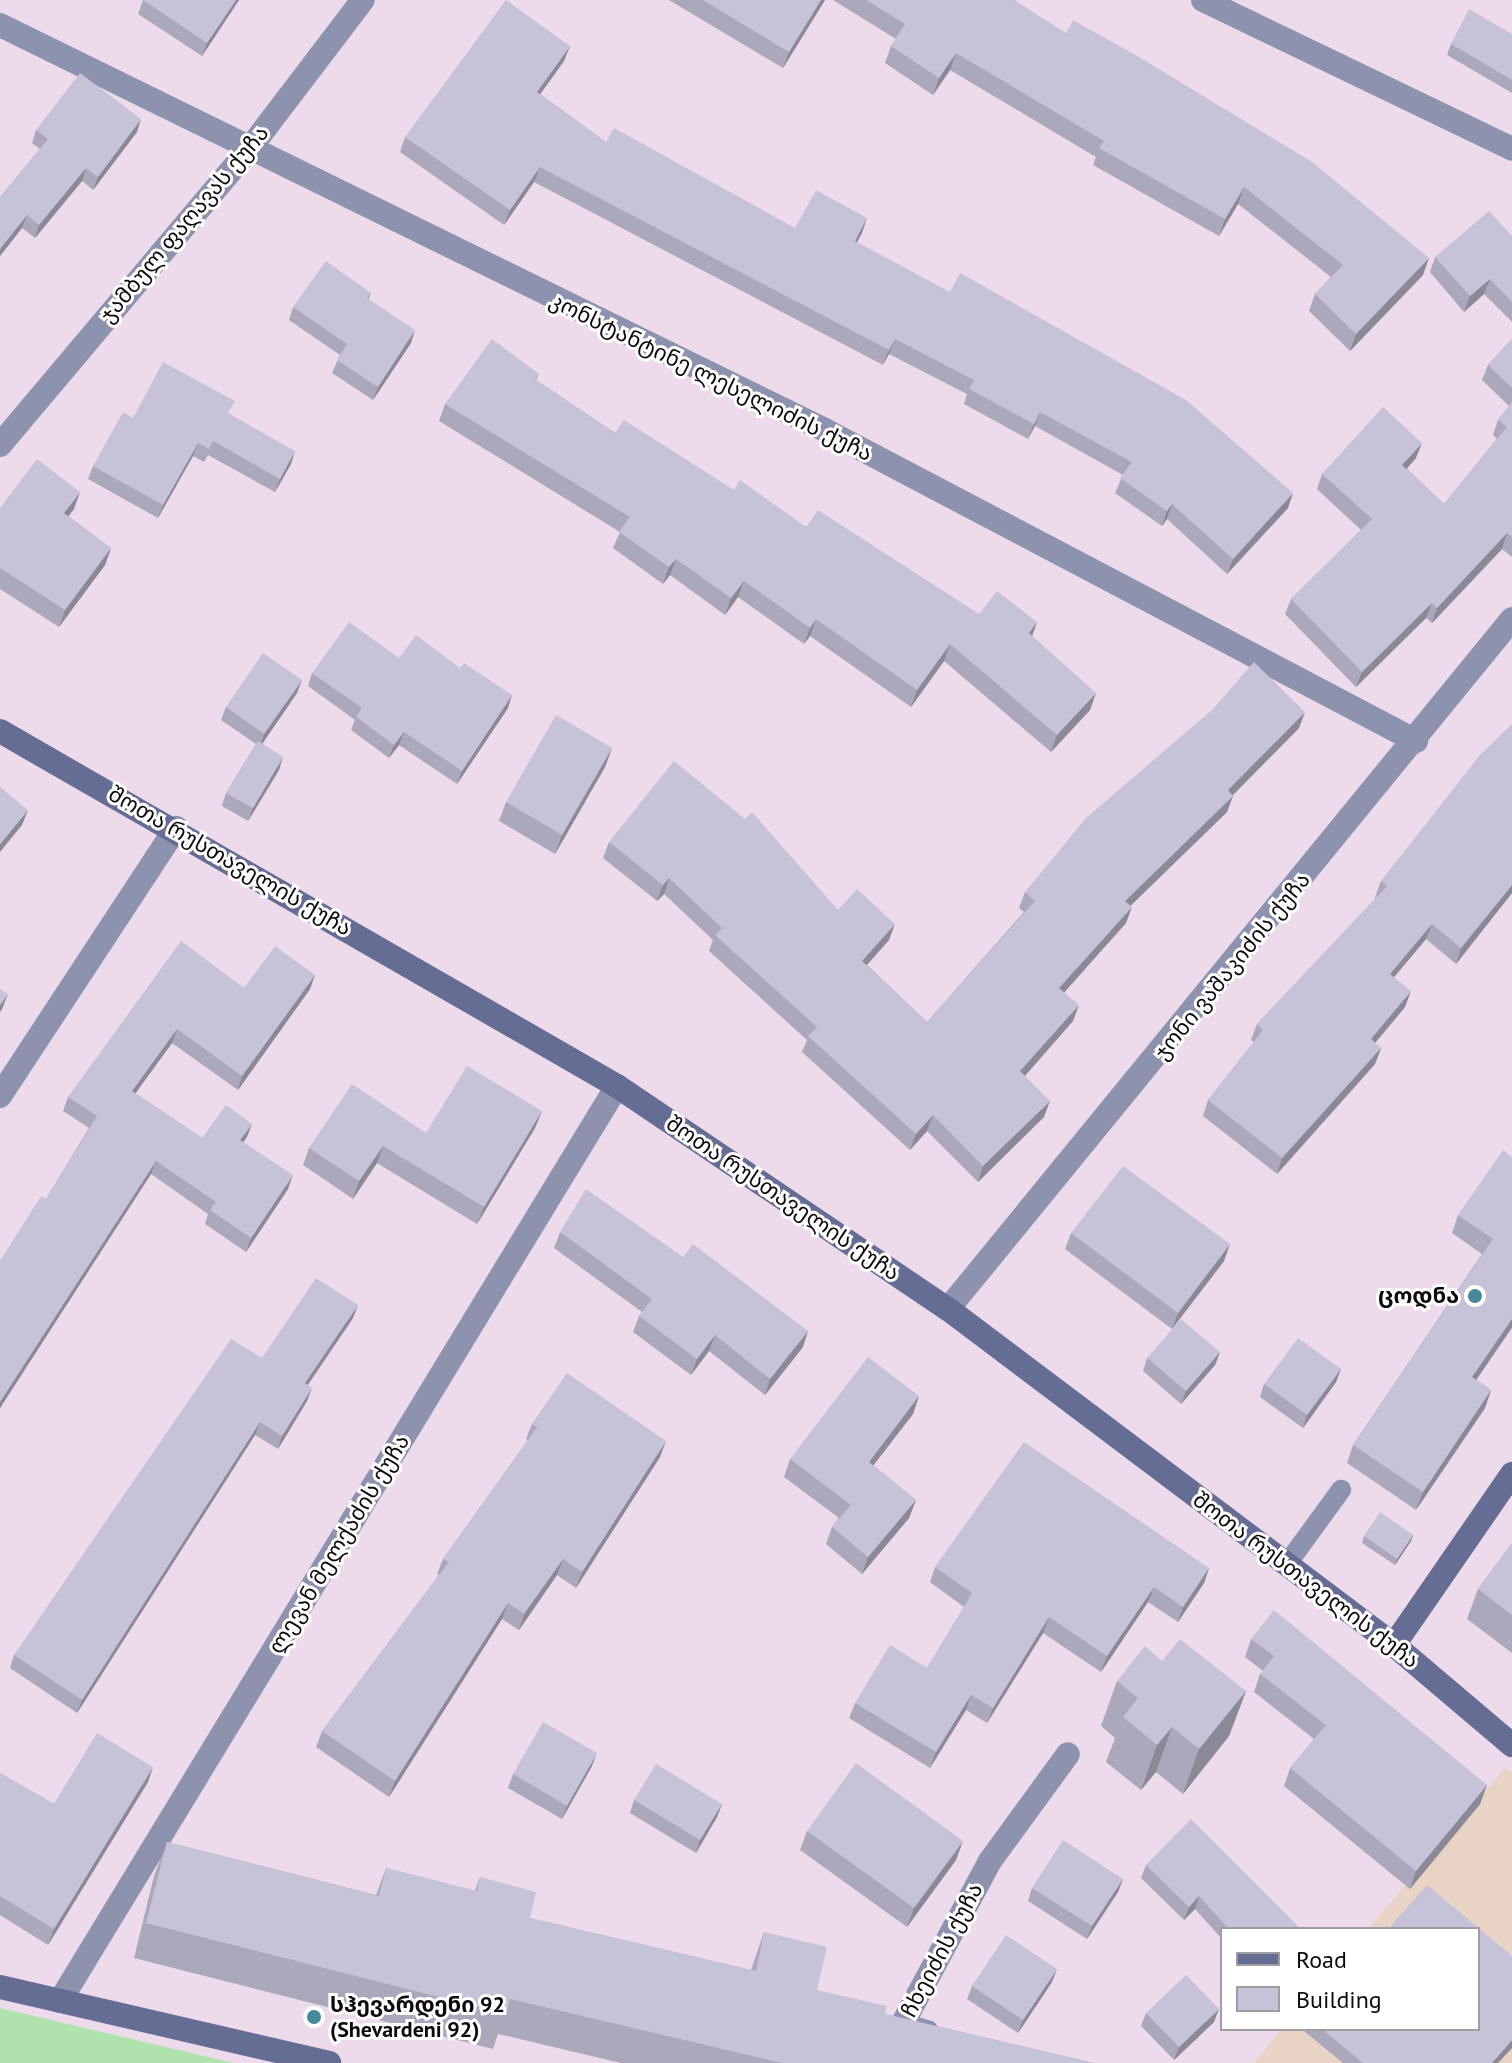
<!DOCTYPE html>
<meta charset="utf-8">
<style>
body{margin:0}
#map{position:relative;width:1512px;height:2063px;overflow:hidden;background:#eddbeb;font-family:"PT Sans","Noto Sans Georgian",sans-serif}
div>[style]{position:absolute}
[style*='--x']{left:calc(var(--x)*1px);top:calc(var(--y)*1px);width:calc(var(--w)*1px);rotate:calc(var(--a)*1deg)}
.education>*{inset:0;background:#e8d3c5}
.green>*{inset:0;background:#b0e2ad}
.lane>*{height:20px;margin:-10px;padding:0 10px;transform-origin:10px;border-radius:10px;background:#8d93ae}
.street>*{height:24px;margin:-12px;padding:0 12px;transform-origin:12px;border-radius:12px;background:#8d93ae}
.secondary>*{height:24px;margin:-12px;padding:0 12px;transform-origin:12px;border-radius:12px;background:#666d94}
.wall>*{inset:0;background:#aaa8ba}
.shaded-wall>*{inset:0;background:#8b8897}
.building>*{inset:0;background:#c6c3d8}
.dots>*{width:22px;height:22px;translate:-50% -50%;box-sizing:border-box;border:4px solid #fff;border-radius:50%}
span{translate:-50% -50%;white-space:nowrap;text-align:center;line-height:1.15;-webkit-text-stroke:6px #fff;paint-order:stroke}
.street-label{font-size:22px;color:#0f090e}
.poi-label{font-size:22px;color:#0f090e;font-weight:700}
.right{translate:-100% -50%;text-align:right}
.left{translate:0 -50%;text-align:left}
.legend{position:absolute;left:1220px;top:1927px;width:260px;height:104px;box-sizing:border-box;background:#fff;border:2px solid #9f9d9f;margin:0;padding:10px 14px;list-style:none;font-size:24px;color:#0f090e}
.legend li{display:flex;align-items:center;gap:16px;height:40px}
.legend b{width:40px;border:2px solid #9f9d9f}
</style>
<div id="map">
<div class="education">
<i style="clip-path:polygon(1505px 1768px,1512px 1773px,1512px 2063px,1254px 2063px,1282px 2029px,1478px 2029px,1478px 1929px,1368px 1929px)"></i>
</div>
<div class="green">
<i style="clip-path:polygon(0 2008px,234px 2063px,0 2063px)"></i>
</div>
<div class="lane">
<i style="--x:1287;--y:1564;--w:92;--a:-53.9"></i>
</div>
<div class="street">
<i style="--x:1203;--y:0;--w:343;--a:25.7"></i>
<i style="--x:0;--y:25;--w:919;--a:26.15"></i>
<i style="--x:825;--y:430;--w:668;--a:27.75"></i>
<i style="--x:0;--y:445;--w:383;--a:-49.9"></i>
<i style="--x:247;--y:152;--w:191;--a:-52.7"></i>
<i style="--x:0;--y:1096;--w:321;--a:-56.7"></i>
<i style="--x:948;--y:1309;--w:891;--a:-50.74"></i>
<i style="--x:60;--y:2001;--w:1071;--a:-58.67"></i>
<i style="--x:927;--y:2032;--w:26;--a:-164"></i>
<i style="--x:902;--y:2025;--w:186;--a:-61.8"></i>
<i style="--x:990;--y:1861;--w:132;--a:-53.9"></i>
</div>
<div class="secondary">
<i style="--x:0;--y:731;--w:712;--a:29.91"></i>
<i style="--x:617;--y:1086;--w:399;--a:34"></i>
<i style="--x:948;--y:1309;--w:558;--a:36.99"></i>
<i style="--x:1394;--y:1645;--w:155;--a:40.3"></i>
<i style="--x:1394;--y:1645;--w:208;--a:-55.4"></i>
<i style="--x:0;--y:1987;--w:338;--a:13"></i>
</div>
<div class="wall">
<i style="clip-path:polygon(143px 0,239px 0,202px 56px,138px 14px)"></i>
<i style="clip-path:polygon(669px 0,825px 0,783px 68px)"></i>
<i style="clip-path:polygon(833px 0,1014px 0,1423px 275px,1350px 351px,1309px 311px,1315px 294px,1331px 277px,1238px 204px,1219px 236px,1093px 165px,1096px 157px,950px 70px,933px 95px,885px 63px,891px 46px,896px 39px)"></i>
<i style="clip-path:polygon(1512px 34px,1512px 93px,1447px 55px,1451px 44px)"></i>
<i style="clip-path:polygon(564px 61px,540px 94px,606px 142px,795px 228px,867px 218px,857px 242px,1288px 508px,1227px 574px,1167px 519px,1162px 526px,1115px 493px,1123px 475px,1035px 426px,1028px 439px,964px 404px,967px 394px,889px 354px,883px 365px,534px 182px,504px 225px,400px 152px,405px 137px)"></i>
<i style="clip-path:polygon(36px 130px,137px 132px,93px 190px,82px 181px,35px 238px,22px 228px,0 256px,0 197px,40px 149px,32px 143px)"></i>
<i style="clip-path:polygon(1512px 236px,1512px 322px,1484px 294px,1464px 312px,1430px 272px,1435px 257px)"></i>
<i style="clip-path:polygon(371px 293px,369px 299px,411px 343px,373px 400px,332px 373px,340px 355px,289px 320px,293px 307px)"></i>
<i style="clip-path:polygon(1512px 339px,1512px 557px,1502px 549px,1432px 623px,1426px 618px,1356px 687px,1285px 614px,1291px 599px,1361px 530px,1317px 489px,1322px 474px,1416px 458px,1407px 469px,1444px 504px,1497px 439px,1493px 435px,1498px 420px,1509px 406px,1482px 380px,1488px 365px)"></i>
<i style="clip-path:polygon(539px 374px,536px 380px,615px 433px,734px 490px,979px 614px,1037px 622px,1032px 636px,1090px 710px,1051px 752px,944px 661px,911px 707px,810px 636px,804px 644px,738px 597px,725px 615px,670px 575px,663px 584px,613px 548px,620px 532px,439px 421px,445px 404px)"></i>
<i style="clip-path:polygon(230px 414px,291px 464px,275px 492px,208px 455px,204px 462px,193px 456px,158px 518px,88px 479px,93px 466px,133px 418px)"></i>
<i style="clip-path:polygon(0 508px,74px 509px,68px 516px,111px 548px,105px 565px,59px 627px,0 589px)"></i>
<i style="clip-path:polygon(399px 658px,508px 708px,457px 784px,399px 745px,389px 758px,351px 730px,355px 720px,308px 686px,312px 673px)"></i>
<i style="clip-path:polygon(297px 693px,262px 744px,279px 770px,248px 821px,222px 806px,226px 793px,256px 744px,221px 720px,226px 707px)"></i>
<i style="clip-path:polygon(1512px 724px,1512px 893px,1456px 964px,1426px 939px,1394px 977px,1405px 1007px,1375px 1043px,1381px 1048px,1375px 1064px,1277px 1174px,1203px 1116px,1208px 1100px,1254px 1042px,1251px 1040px,1257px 1024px,1376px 898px,1375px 897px,1381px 881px)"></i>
<i style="clip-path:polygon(1299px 728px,1233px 795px,1227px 812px,1130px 906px,1126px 923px,1064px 992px,1073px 1021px,1025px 1076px,1044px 1117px,978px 1182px,927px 1131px,910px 1150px,802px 1052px,807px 1040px,709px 951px,713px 940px,664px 894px,657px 901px,603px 858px,609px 842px,838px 910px,889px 940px,867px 965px,927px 1022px,1024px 912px,1019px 908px,1025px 892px)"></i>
<i style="clip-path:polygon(612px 748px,605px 767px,555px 854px,499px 821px,506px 802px)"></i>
<i style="clip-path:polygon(315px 975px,310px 989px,238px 1090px,172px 1043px,135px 1093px,202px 1138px,247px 1137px,243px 1142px,288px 1189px,246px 1252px,205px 1224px,208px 1214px,151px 1174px,0 1408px,0 1261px,46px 1199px,89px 1128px,63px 1111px,68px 1097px,244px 988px)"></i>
<i style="clip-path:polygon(542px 1111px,535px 1128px,477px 1224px,377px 1163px,353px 1199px,303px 1165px,309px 1148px,426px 1133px)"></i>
<i style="clip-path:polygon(1512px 1157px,1512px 1328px,1476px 1380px,1491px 1390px,1485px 1408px,1416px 1510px,1347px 1463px,1353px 1445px,1482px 1254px,1452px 1233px,1458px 1215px)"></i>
<i style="clip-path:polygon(560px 1232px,803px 1347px,765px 1395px,709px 1351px,691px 1375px,633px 1332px,639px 1316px,642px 1312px,554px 1248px)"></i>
<i style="clip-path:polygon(1071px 1233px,1224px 1261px,1172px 1329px,1065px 1249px)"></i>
<i style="clip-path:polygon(353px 1318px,308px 1385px,307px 1401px,278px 1449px,255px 1435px,77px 1713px,10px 1668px,14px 1655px,262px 1358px)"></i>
<i style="clip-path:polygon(1220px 1352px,1215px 1365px,1181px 1404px,1143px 1371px,1147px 1358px)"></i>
<i style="clip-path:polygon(1341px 1369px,1336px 1382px,1303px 1428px,1260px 1397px,1264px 1384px)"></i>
<i style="clip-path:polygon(919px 1396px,913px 1414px,873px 1465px,916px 1500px,909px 1518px,862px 1574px,826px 1544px,832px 1527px,839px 1518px,784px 1477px,790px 1459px)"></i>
<i style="clip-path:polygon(532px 1424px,660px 1457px,576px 1588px,557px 1575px,519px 1630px,502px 1619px,389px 1797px,316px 1747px,322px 1731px,439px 1575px,437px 1574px,443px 1559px,528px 1440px,526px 1439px)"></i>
<i style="clip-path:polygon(1413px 1535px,1411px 1541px,1395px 1565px,1362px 1543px,1364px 1536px)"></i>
<i style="clip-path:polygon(1512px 1543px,1512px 1653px,1467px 1619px,1478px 1589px)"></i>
<i style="clip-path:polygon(935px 1567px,1209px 1568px,1204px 1583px,1178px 1622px,1148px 1602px,1101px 1672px,1043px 1633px,987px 1723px,966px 1710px,930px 1768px,849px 1718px,855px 1703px,927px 1668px,964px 1607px,930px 1582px)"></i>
<i style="clip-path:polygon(1251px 1639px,1487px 1785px,1480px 1804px,1410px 1889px,1284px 1786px,1290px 1768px,1314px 1739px,1254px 1692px,1260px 1674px,1263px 1671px,1245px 1657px)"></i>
<i style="clip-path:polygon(1162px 1661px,1246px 1691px,1229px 1736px,1183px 1794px,1156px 1772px,1141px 1790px,1106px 1762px,1115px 1738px,1101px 1726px,1117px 1681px)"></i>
<i style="clip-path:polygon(592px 1766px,562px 1819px,508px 1788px,513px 1774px)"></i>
<i style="clip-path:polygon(0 1773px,54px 1804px,148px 1782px,48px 1945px,0 1915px)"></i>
<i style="clip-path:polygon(634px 1800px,722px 1804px,717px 1817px,696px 1853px,630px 1813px)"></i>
<i style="clip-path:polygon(807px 1831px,956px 1860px,907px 1927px,800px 1850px)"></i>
<i style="clip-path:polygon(167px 1842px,376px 1895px,386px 1868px,475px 1891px,480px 1877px,530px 1918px,751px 1970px,764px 1932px,817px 1990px,885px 2014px,1094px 2063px,621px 2063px,498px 2034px,493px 2049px,134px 1958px,154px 1876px)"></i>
<i style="clip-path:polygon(1146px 1865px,1300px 1929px,1222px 1929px,1222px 1939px,1195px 1909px,1184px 1920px,1141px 1878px)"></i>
<i style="clip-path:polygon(1123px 1879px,1118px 1892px,1087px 1939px,1028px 1901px,1032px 1888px)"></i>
<i style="clip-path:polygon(1052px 1982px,1018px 2033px,967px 1999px,972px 1986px)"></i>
<i style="clip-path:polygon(1146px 2013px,1214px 2022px,1174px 2060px,1141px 2026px)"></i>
<i style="clip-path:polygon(1305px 2029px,1478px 2029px,1498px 2063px,1343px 2063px,1304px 2031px)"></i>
</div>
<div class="shaded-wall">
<i style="clip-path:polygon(236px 0,239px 0,202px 56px,207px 43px)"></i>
<i style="clip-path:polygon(821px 0,825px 0,783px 68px,789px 52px)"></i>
<i style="clip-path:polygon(570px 46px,564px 61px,531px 107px,537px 92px)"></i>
<i style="clip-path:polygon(956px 53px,950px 70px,933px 95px,939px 78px)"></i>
<i style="clip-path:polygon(141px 119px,137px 132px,93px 190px,98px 177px)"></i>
<i style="clip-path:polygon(540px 167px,534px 182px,504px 225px,510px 210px)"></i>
<i style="clip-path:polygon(86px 168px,82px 181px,35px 238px,39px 225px)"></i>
<i style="clip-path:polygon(1244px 187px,1238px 204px,1219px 236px,1225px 219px)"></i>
<i style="clip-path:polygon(27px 215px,22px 228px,0 256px,0 249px)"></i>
<i style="clip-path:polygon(867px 218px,862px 233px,850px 256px,855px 241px)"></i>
<i style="clip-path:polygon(1429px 258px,1423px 275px,1350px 351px,1356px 334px)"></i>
<i style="clip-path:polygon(1490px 279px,1484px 294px,1464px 312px,1470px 296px)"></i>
<i style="clip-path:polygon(415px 330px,411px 343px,373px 400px,378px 387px)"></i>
<i style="clip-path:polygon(895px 339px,889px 354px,883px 365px,889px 350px)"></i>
<i style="clip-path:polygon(1040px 412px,1035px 426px,1028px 439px,1034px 424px)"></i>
<i style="clip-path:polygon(198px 443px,193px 456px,158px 518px,163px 505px)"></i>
<i style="clip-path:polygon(1422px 443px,1416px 458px,1396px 480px,1402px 465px)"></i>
<i style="clip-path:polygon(295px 451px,291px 464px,275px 492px,280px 479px)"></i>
<i style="clip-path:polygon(80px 492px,74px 509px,58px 530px,64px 513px)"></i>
<i style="clip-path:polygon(1293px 493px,1288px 508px,1227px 574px,1233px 559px)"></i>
<i style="clip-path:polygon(1172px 504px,1167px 519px,1162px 526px,1167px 511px)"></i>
<i style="clip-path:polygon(1507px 533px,1502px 549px,1432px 623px,1437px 608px)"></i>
<i style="clip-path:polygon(111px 548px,105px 565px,59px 627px,65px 610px)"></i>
<i style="clip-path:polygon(676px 559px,670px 575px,663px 584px,669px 567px)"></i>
<i style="clip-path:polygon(744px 581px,738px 597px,725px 615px,731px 598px)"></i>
<i style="clip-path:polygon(1432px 603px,1426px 618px,1356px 687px,1362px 672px)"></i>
<i style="clip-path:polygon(816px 619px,810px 636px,804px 644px,810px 628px)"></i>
<i style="clip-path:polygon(1037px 622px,1031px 639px,1029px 633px)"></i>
<i style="clip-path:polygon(950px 644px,944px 661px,911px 707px,917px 690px)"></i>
<i style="clip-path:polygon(302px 680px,297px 693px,260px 747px,264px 734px)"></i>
<i style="clip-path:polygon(1096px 693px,1090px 710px,1051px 752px,1057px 735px)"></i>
<i style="clip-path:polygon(512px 695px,508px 708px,457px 784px,462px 771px)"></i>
<i style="clip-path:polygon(1305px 712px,1299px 728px,1222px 806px,1228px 790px)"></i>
<i style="clip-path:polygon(404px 732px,399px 745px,389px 758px,394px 745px)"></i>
<i style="clip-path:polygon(612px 748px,605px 767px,555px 854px,562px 835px)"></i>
<i style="clip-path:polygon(283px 757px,279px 770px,248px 821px,253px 808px)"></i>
<i style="clip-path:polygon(1233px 796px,1227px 812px,1119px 917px,1125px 901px)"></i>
<i style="clip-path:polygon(28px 810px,22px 825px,0 852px,0 844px)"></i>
<i style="clip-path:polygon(669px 878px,664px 894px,657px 901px,663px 885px)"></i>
<i style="clip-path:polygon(1512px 885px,1512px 893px,1456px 964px,1461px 948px)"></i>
<i style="clip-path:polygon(1132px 907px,1126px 923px,1054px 1004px,1059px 988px)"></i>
<i style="clip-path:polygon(895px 924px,889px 940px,856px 977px,862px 961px)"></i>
<i style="clip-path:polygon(1432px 924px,1426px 939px,1384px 989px,1390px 974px)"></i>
<i style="clip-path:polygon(315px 975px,310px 989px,238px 1090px,242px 1076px)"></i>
<i style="clip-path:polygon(1411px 991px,1405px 1007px,1365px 1055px,1371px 1039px)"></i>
<i style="clip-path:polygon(8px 994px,2px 1009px,0 1012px,0 1005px)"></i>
<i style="clip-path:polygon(1079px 1005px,1073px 1021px,1015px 1087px,1020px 1071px)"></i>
<i style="clip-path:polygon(177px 1029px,172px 1043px,127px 1105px,132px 1091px)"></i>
<i style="clip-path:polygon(1381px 1048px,1375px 1064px,1277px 1174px,1282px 1158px)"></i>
<i style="clip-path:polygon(1050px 1101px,1044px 1117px,978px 1182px,983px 1166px)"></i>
<i style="clip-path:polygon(542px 1111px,535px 1128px,477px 1224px,484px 1207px)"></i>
<i style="clip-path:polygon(933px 1115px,927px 1131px,910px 1150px,916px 1134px)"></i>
<i style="clip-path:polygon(252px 1124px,247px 1137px,235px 1154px,240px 1140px)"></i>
<i style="clip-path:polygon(383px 1146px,377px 1163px,353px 1199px,359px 1181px)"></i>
<i style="clip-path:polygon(156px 1161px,151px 1174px,0 1408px,0 1402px)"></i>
<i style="clip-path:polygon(293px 1175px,288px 1189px,246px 1252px,251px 1238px)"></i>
<i style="clip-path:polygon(1230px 1244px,1224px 1261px,1172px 1329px,1178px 1313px)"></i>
<i style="clip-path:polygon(358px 1305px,353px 1318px,300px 1396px,305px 1383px)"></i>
<i style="clip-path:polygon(1512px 1319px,1512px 1327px,1466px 1395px,1472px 1377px)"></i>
<i style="clip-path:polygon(808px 1331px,803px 1347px,765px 1395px,770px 1379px)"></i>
<i style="clip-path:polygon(715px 1335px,709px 1351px,691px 1375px,697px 1359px)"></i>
<i style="clip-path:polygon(1220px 1352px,1215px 1365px,1181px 1404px,1186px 1391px)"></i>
<i style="clip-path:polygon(1341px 1369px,1336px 1382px,1303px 1428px,1307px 1415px)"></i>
<i style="clip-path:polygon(312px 1388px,307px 1401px,278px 1449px,282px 1436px)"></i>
<i style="clip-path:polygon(1491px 1390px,1485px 1408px,1416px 1510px,1423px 1492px)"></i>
<i style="clip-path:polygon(919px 1396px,913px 1414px,863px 1479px,869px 1462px)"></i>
<i style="clip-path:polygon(260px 1422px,255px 1435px,77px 1713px,82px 1700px)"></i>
<i style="clip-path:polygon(666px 1441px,660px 1457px,576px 1588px,582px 1572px)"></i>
<i style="clip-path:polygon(916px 1500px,909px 1518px,862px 1574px,868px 1557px)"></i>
<i style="clip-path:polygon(1413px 1535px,1411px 1541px,1395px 1565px,1397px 1559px)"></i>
<i style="clip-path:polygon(563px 1559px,557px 1575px,519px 1630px,524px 1614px)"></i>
<i style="clip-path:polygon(1209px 1568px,1204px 1583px,1178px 1622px,1183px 1607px)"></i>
<i style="clip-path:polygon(1154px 1587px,1148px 1602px,1101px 1672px,1107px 1656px)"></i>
<i style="clip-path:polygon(508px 1603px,502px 1619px,389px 1797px,395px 1781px)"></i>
<i style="clip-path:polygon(1049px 1617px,1043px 1633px,987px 1723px,993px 1708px)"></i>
<i style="clip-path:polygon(1246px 1691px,1229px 1736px,1183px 1794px,1199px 1749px)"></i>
<i style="clip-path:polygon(971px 1695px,966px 1710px,930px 1768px,936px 1752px)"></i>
<i style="clip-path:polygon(1172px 1727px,1156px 1772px,1141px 1790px,1157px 1745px)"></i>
<i style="clip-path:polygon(597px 1753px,592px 1766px,562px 1819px,567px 1806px)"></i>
<i style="clip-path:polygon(153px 1767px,148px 1782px,48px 1945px,54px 1929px)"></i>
<i style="clip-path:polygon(1487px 1785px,1480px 1804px,1410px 1889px,1416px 1871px)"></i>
<i style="clip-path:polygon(722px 1804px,717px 1817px,696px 1853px,700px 1840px)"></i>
<i style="clip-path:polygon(963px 1841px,956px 1860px,907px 1927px,914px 1908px)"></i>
<i style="clip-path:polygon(1123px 1879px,1118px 1892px,1087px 1939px,1092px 1926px)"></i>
<i style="clip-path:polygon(1199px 1896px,1195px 1909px,1184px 1920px,1189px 1907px)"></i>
<i style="clip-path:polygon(1057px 1969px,1052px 1982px,1018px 2033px,1023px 2020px)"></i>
<i style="clip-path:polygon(1219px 2009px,1214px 2022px,1174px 2060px,1179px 2047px)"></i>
<i style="clip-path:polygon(1512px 2040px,1512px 2048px,1498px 2063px,1492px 2063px)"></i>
</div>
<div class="building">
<i style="clip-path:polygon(143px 0,236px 0,207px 43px)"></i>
<i style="clip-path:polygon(506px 0,570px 46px,537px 92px,606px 142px,614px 128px,795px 228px,816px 190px,867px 218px,855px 241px,950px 292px,960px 273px,1186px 400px,1293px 493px,1233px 559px,1172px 504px,1167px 511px,1120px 478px,1132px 462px,1040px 412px,1034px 424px,969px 389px,974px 380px,895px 339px,889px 350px,540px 167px,510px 210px,405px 137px)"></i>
<i style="clip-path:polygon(703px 0,821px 0,789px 52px)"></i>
<i style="clip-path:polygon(866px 0,1014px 0,1066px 33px,1073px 20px,1139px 57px,1312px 162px,1429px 258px,1356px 334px,1315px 294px,1343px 265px,1244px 187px,1225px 219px,1099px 148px,1104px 141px,956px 53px,939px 78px,891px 46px,905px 24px)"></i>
<i style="clip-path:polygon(1469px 9px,1512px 34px,1512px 80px,1451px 44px)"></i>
<i style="clip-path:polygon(80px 73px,141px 119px,98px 177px,86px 168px,39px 225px,27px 215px,0 249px,0 197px,48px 139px,36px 130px)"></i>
<i style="clip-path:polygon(1489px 211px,1512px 236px,1512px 302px,1490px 279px,1470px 296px,1435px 257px)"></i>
<i style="clip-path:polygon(326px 261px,371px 293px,367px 298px,415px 330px,378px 387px,337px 360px,347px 344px,293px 307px)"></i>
<i style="clip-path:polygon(492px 339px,539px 374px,535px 379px,615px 433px,624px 420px,734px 490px,740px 480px,806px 527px,818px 510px,979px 614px,997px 591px,1037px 622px,1029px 633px,1096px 693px,1057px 735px,950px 644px,917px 690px,816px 619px,810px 628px,744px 581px,731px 598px,676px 559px,669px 567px,619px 532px,630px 517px,445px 404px)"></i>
<i style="clip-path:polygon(1512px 339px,1512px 388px,1488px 365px)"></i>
<i style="clip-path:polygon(163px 362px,235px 401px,228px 413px,295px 451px,280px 479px,213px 441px,209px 449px,198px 443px,163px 505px,93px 466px,123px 412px,133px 418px)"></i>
<i style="clip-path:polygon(1512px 402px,1512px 537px,1507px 533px,1437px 608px,1432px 603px,1362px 672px,1291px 599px,1372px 519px,1322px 474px,1383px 407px,1422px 443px,1402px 465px,1444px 504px,1507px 427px,1498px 420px)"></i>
<i style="clip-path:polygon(37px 459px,80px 492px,64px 513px,111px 548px,65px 610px,0 568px,0 508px)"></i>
<i style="clip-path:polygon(349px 622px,399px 658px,416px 635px,460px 668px,464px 663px,512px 695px,462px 771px,404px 732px,394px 745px,356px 717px,362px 708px,312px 673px)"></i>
<i style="clip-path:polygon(263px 653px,302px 680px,264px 734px,226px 707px)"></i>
<i style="clip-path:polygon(1254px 662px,1305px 712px,1228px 790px,1233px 796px,1125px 901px,1132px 907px,1059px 988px,1079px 1005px,1020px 1071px,1050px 1101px,983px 1166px,933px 1115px,916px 1134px,808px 1036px,817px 1027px,715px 935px,722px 928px,669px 878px,663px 885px,609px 842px,674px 761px,745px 819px,752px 812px,838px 910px,857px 889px,895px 924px,862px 961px,927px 1022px,1035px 901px,1025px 892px,1086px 818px,1213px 709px)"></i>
<i style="clip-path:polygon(556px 715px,612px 748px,562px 835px,506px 802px)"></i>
<i style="clip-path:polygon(1512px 724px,1512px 885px,1461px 948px,1432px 924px,1390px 974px,1411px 991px,1371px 1039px,1381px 1048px,1282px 1158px,1208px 1100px,1263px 1030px,1257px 1024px,1387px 886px,1381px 881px,1480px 755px)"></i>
<i style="clip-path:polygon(258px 741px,283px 757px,253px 808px,226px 793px)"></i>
<i style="clip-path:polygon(0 787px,28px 810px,0 844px)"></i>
<i style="clip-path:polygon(181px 941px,244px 988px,275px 946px,315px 975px,242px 1076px,177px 1029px,132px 1091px,202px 1138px,226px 1105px,252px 1124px,240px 1140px,293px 1175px,251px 1238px,210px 1210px,216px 1202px,156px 1161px,0 1402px,0 1261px,41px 1196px,46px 1199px,97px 1116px,68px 1097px)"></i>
<i style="clip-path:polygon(0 989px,8px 994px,0 1005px)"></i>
<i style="clip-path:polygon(467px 1066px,542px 1111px,484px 1207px,383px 1146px,359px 1181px,309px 1148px,352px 1084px,426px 1133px)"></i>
<i style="clip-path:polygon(1503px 1150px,1512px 1157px,1512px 1319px,1472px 1377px,1491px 1390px,1423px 1492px,1353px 1445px,1493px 1239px,1458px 1215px)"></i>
<i style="clip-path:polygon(1123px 1166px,1230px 1244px,1178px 1313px,1071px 1233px)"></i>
<i style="clip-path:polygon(586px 1189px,683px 1257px,693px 1244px,808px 1331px,770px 1379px,715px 1335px,697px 1359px,639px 1316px,652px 1299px,560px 1232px)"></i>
<i style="clip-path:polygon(316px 1278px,358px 1305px,305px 1383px,312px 1388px,282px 1436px,260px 1422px,82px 1700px,14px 1655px,231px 1339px,262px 1358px)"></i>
<i style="clip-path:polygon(1181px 1319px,1220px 1352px,1186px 1391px,1147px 1358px)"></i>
<i style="clip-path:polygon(1298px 1338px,1341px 1369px,1307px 1415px,1264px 1384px)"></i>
<i style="clip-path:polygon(868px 1357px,919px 1396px,869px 1462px,916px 1500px,868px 1557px,832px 1527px,851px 1505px,790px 1459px)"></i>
<i style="clip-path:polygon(567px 1373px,666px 1441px,582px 1572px,563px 1559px,524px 1614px,508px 1603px,395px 1781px,322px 1731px,449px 1562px,443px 1559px,537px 1427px,532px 1424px)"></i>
<i style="clip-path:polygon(1024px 1442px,1209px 1568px,1183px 1607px,1154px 1587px,1107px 1656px,1049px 1617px,993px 1708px,971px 1695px,936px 1752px,855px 1703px,890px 1645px,927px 1668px,972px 1593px,935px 1567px)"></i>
<i style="clip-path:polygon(1380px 1512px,1413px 1535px,1397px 1559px,1364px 1536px)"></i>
<i style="clip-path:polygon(1512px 1543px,1512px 1615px,1478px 1589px)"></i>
<i style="clip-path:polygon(1274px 1610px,1487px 1785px,1416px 1871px,1290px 1768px,1326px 1725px,1260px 1674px,1274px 1656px,1251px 1639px)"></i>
<i style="clip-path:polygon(1180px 1639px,1246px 1691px,1199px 1749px,1172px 1727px,1157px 1745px,1123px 1717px,1138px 1698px,1117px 1681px,1145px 1646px,1162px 1661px)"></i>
<i style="clip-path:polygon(543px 1722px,597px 1753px,567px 1806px,513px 1774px)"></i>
<i style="clip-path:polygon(97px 1733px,153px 1767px,54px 1929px,0 1896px,0 1773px,54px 1804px)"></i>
<i style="clip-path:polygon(856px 1763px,963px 1841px,914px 1908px,807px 1831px)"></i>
<i style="clip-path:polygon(656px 1764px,722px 1804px,700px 1840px,634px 1800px)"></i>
<i style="clip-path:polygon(1191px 1819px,1300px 1928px,1299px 1929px,1229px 1929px,1199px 1896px,1189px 1907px,1146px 1865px)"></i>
<i style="clip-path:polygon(1063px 1840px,1123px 1879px,1092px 1926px,1032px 1888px)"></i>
<i style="clip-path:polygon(167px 1842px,379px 1896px,386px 1868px,477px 1891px,480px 1877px,536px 1892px,530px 1918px,756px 1971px,764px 1932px,827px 1947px,817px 1990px,887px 2006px,885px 2014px,1094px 2063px,782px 2063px,510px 1999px,506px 2014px,146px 1923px)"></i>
<i style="clip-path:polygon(1427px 1885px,1512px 1956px,1512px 2040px,1492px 2063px,1363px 2063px,1322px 2029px,1478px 2029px,1478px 1929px,1388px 1929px)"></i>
<i style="clip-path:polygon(1006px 1935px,1057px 1969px,1023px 2020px,972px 1986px)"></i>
<i style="clip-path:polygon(1186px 1975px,1219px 2009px,1179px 2047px,1146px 2013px)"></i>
</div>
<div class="dots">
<i style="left:1475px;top:1296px;background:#47889a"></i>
<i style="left:314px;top:2017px;background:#47889a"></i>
</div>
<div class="street-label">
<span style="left:184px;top:224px;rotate:-50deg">ჯამბულ ფაღავას ქუჩა</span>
<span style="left:711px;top:377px;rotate:26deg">კონსტანტინე ლესელიძის ქუჩა</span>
<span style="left:230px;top:861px;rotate:30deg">შოთა რუსთაველის ქუჩა</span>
<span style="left:1232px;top:966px;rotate:-51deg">ჯონი ვაშაკიძის ქუჩა</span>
<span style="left:783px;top:1198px;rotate:34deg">შოთა რუსთაველის ქუჩა</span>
<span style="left:339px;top:1544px;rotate:-59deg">ლევან მელქაძის ქუჩა</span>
<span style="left:1306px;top:1580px;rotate:37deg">შოთა რუსთაველის ქუჩა</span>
<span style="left:942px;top:1950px;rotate:-62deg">ჩხეიძის ქუჩა</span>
</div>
<div class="poi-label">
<span class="right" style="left:1459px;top:1296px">ცოდნა</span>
<span class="left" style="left:330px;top:2017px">სჰევარდენი 92<br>(Shevardeni 92)</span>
</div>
<ul class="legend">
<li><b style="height:10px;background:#666d94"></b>Road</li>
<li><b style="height:22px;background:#c6c3d8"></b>Building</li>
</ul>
</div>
